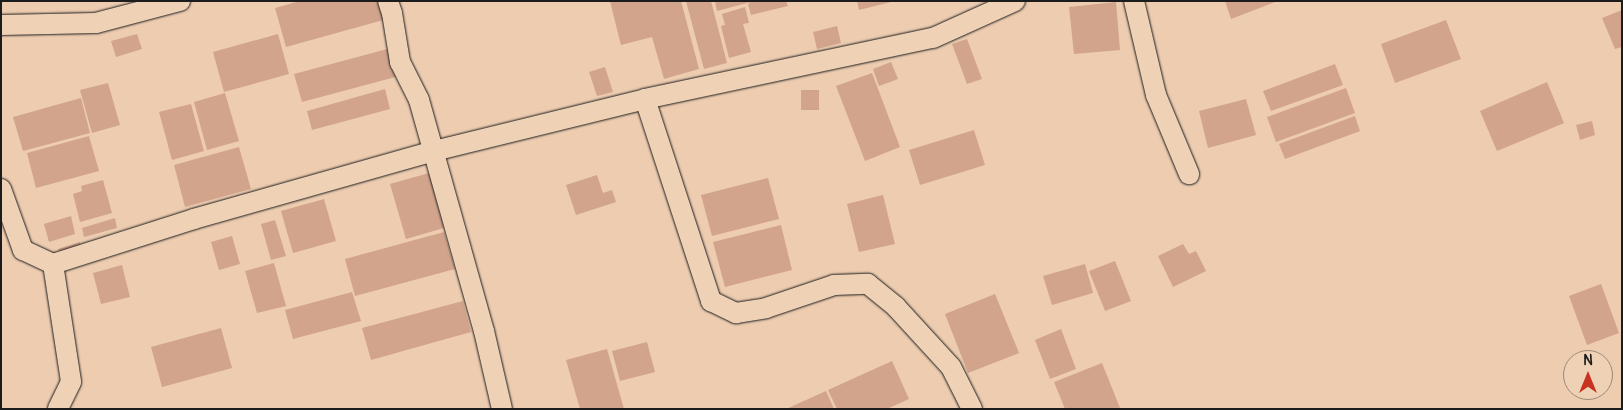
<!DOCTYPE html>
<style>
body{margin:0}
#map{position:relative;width:1623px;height:410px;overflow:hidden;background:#edccb0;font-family:Pangolin,sans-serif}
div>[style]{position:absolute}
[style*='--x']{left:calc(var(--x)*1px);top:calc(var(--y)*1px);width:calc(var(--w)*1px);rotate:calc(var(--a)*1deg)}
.building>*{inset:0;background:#d2a48c}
.roads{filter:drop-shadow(0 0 1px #1c1c1c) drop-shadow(0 0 1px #1c1c1c)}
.minor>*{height:20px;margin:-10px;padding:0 10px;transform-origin:10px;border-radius:10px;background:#efd2b6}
span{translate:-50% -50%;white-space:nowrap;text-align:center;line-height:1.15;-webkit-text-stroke:5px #efd2b6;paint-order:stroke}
.frame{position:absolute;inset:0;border:2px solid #1c1c1c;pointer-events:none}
.north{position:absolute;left:1563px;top:350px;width:50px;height:50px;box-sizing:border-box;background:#efd2b6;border:1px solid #9b8978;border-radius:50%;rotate:0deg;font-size:14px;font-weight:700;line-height:20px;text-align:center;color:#1c1c1c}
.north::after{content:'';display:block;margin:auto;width:18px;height:22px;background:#c8321e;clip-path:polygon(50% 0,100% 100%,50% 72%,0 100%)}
</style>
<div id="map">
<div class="building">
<i style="clip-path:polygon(300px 1px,383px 1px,387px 19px,286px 47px,275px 8px)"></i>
<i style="clip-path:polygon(610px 1px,681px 1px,699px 69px,664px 79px,652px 37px,621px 45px)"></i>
<i style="clip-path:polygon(686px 1px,711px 1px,727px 63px,704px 69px)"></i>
<i style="clip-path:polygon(715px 1px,786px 1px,788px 6px,751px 15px,748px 4px,751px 2px,717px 11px)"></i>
<i style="clip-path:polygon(857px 1px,891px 1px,891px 2px,859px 10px)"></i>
<i style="clip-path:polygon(1225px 1px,1278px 1px,1231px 19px)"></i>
<i style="clip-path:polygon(1116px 2px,1120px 50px,1074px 54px,1069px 7px)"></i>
<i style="clip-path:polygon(745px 7px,749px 23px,743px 24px,751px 52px,729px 58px,721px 26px,725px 25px,722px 14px)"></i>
<i style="clip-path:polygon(1622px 10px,1622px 47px,1615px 49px,1602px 18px)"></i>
<i style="clip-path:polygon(1446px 20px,1461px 59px,1395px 83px,1381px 44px)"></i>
<i style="clip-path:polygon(837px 26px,841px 43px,817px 49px,813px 32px)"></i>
<i style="clip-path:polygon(137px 34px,142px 49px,116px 57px,111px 41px)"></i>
<i style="clip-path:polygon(278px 34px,289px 74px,224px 92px,213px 52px)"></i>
<i style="clip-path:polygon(967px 39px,982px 79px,967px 84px,952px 44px)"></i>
<i style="clip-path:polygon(391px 48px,399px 76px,302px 102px,294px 74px)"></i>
<i style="clip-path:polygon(891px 62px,898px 79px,879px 86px,873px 69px)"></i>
<i style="clip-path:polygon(1335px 64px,1343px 85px,1271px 111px,1263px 91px)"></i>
<i style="clip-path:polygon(605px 67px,613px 92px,597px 96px,589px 72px)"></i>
<i style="clip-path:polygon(872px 73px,900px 147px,865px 161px,836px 86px)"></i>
<i style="clip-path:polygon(1547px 82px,1564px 123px,1497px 151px,1480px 111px)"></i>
<i style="clip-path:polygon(108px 83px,120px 125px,92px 133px,80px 90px)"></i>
<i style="clip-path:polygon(1346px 88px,1355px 113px,1276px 142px,1267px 117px)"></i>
<i style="clip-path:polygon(385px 89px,390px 109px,312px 130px,307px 111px)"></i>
<i style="clip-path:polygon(801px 90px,819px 90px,819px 110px,801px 110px)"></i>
<i style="clip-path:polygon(225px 93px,239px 141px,207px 150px,194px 102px)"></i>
<i style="clip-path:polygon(81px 98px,90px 133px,23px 151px,13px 117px)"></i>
<i style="clip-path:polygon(1246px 99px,1256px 135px,1208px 148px,1199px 111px)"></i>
<i style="clip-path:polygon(191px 104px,204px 151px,172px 160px,159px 112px)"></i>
<i style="clip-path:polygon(1355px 116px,1360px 131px,1285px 159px,1279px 144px)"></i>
<i style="clip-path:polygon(1592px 121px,1595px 135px,1580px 140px,1576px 125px)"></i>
<i style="clip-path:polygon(974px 130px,985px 165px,920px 185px,909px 150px)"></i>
<i style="clip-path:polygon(89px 136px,99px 171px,36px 188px,27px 153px)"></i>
<i style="clip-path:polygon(239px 147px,251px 189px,185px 207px,174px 165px)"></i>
<i style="clip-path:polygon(429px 173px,444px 228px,406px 239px,390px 184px)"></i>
<i style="clip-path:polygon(597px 175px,603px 193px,612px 190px,616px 202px,576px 215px,566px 185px)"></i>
<i style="clip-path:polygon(768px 178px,779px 219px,712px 236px,701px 195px)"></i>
<i style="clip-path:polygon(103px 180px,112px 213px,80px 222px,73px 194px,82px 191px,81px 186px)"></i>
<i style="clip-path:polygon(883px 195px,895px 244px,859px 252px,847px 204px)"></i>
<i style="clip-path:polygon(324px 199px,336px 241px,293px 253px,281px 211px)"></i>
<i style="clip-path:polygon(71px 216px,75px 234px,49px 242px,44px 224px)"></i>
<i style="clip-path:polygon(115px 218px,117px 228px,84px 237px,82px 228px)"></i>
<i style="clip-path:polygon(275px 220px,286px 256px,271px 260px,261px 224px)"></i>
<i style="clip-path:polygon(781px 225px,792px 270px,725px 287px,713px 242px)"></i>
<i style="clip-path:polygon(444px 232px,455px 269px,355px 296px,345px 259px)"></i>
<i style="clip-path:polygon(232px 236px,240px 264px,219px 270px,211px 242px)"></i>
<i style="clip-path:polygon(80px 242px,82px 252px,61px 257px,58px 249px)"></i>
<i style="clip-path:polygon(1183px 244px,1189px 254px,1196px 251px,1206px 271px,1173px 287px,1158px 256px)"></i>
<i style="clip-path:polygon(1115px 261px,1131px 301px,1105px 311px,1089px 271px)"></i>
<i style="clip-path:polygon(274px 263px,286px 306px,257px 313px,245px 271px)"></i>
<i style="clip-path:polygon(1085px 264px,1093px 293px,1052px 305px,1043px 276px)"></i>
<i style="clip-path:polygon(122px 265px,130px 297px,101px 304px,93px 273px)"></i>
<i style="clip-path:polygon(1601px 284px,1619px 333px,1587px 345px,1569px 296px)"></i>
<i style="clip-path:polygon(352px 292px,361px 321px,293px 339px,285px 310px)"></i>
<i style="clip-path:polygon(995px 294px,1019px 353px,968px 373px,945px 314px)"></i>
<i style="clip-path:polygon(463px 301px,471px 332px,371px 360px,362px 328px)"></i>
<i style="clip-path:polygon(221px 328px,232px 368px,162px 387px,151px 347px)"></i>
<i style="clip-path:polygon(1061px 329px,1076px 369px,1050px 379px,1035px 340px)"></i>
<i style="clip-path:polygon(647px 342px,655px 372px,620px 381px,612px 351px)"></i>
<i style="clip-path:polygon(607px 349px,624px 409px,580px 409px,566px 360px)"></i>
<i style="clip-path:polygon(892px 361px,909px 399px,887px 409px,837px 409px,828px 390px)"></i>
<i style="clip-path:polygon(1102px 363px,1120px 408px,1065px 409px,1054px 382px)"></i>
<i style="clip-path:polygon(826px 391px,834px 409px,786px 409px)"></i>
</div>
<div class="roads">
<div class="minor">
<i style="--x:388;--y:1;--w:13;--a:72"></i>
<i style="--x:392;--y:13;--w:50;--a:80.7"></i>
<i style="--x:400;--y:62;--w:42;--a:63.4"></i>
<i style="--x:419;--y:100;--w:240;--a:74.3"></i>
<i style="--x:484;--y:331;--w:80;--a:77"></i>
<i style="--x:1134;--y:1;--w:97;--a:76.8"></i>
<i style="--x:1156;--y:95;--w:86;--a:67.3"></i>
<i style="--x:1;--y:25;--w:95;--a:-1.2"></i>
<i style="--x:96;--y:23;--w:87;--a:-14.7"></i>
<i style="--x:645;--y:99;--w:213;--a:71.9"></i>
<i style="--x:711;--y:301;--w:28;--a:26"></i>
<i style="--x:736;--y:313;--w:30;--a:-9"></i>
<i style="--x:766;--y:308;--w:72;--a:-18.7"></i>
<i style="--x:834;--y:285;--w:34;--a:-2"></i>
<i style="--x:868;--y:284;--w:36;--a:39"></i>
<i style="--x:896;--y:307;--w:81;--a:47.5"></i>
<i style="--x:951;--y:367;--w:47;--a:63.4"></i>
<i style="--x:1;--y:189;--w:65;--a:70.2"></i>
<i style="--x:23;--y:250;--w:33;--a:25"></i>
<i style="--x:53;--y:264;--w:119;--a:81.3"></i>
<i style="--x:71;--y:382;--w:30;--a:116"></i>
<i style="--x:53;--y:264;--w:148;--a:-17.7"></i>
<i style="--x:194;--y:219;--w:249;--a:-15.8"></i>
<i style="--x:434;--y:151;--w:217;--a:-13.8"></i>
<i style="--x:645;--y:99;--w:294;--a:-12"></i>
<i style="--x:933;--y:38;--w:90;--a:-24.3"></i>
</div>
</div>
<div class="frame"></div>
<div class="north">N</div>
</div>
